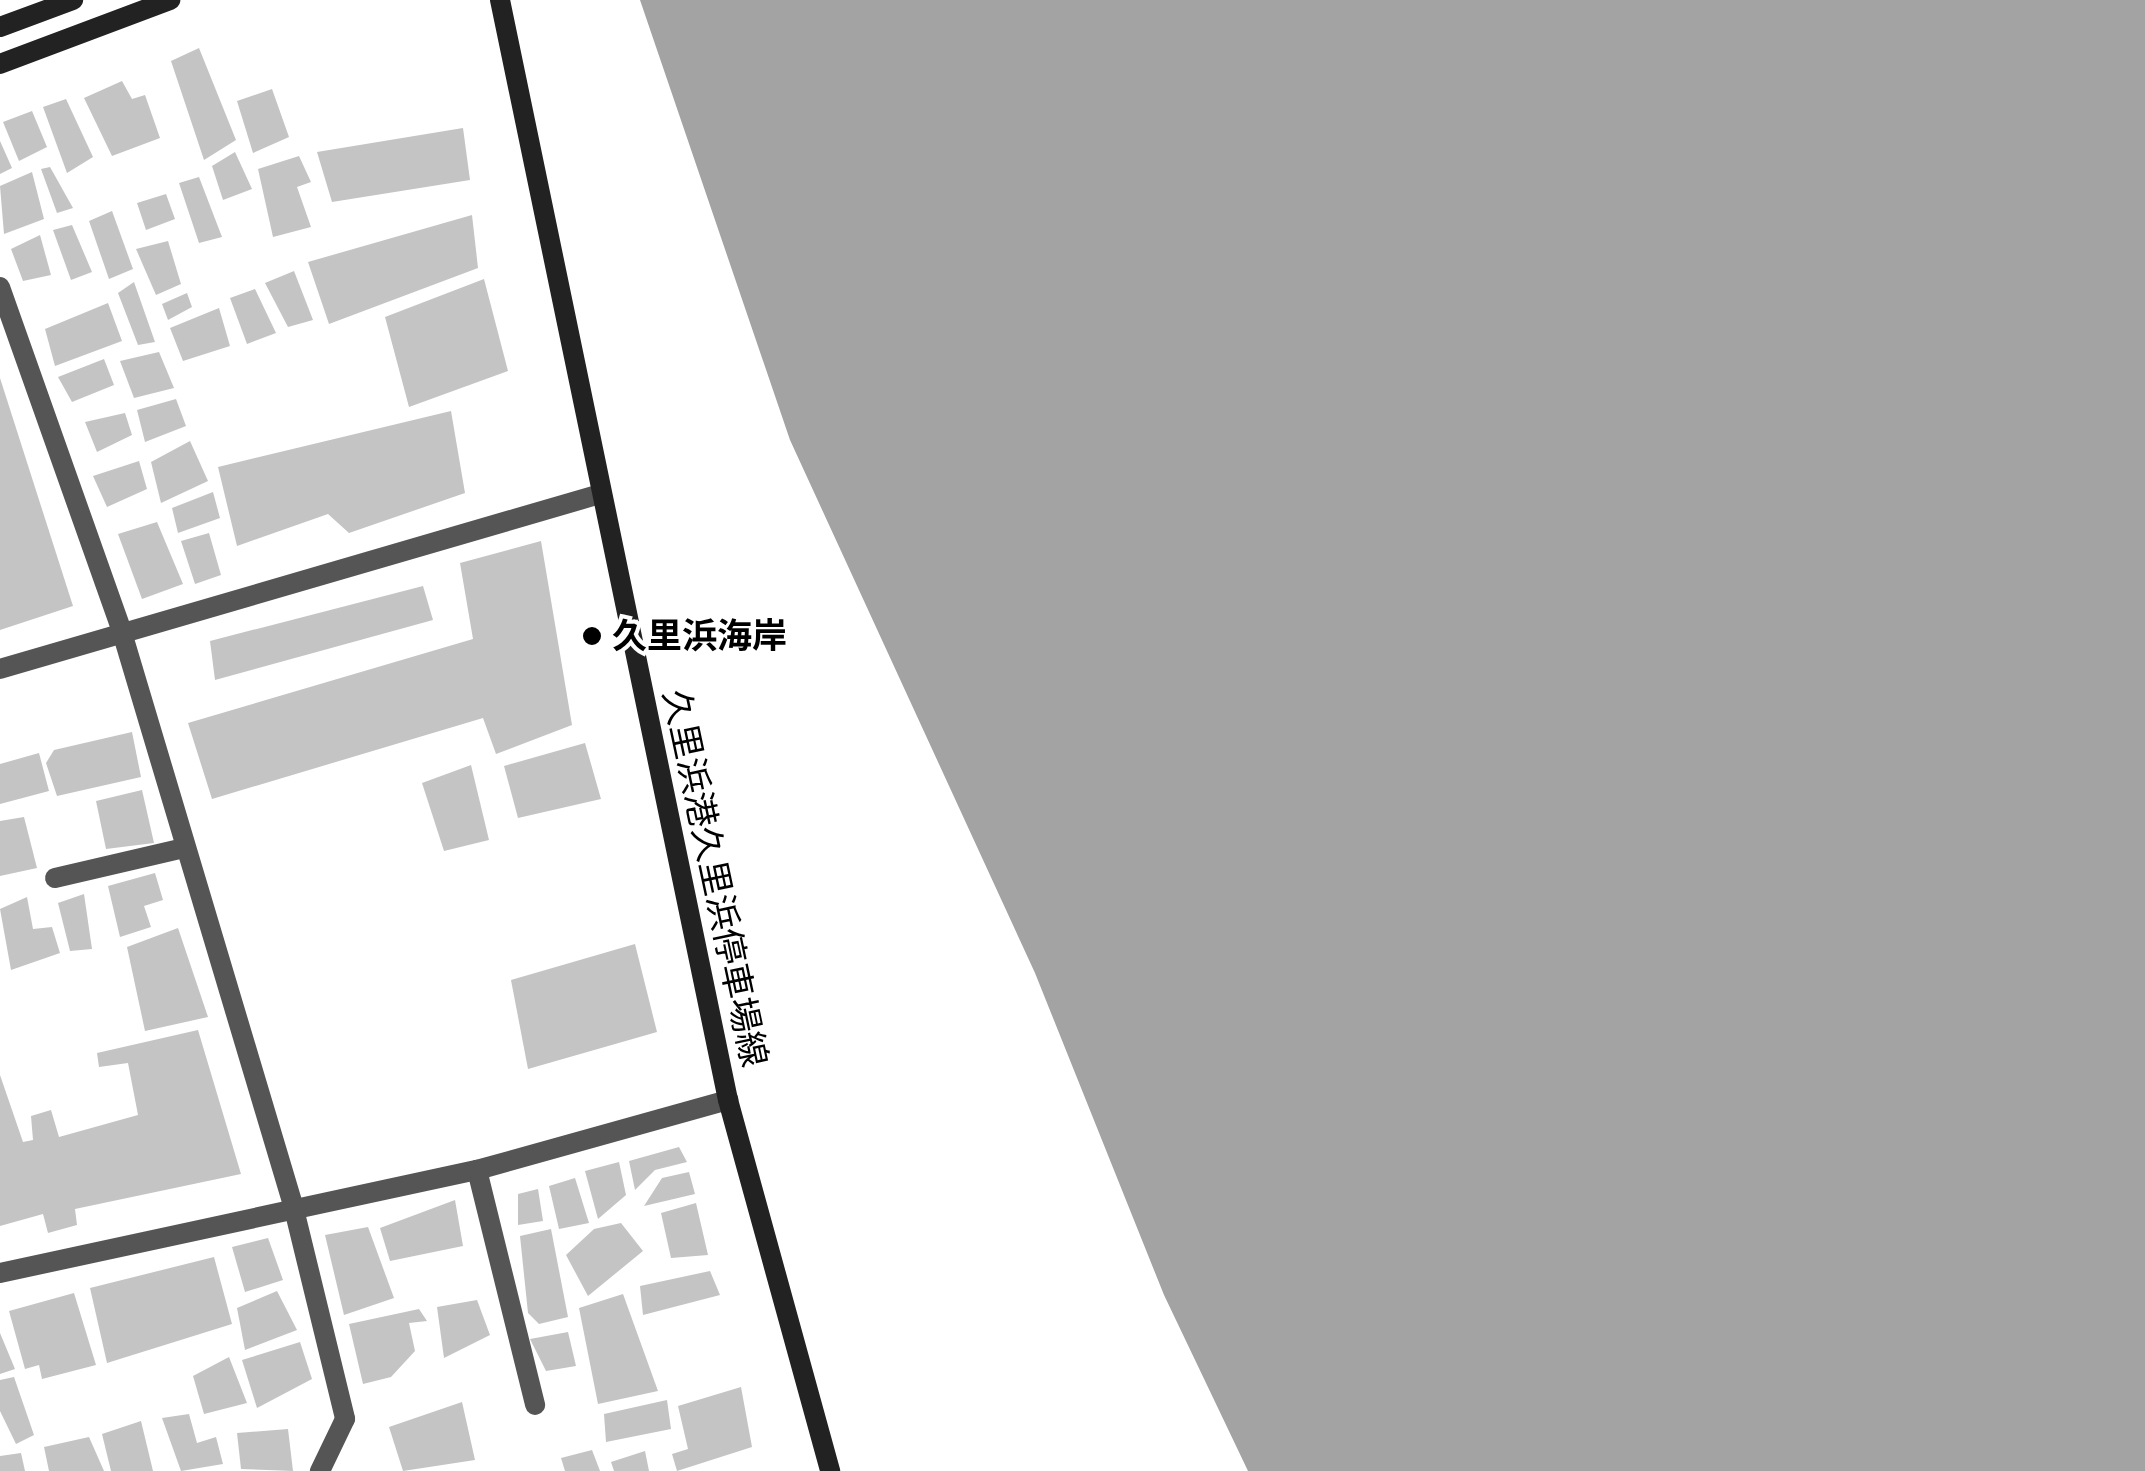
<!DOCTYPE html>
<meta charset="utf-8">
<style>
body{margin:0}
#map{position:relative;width:2145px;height:1471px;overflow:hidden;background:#fff;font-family:"DejaVu Sans","Noto Sans JP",sans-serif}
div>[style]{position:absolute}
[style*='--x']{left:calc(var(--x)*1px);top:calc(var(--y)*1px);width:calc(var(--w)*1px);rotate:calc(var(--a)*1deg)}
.water>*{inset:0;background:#a3a3a3}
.building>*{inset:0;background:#c4c4c4}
.service>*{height:20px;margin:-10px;padding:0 10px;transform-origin:10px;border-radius:10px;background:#555}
.minor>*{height:20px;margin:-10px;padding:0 10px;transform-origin:10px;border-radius:10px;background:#555}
.secondary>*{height:20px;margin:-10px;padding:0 10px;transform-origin:10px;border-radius:10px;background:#222}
.dots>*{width:28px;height:28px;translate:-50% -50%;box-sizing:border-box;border:5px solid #fff;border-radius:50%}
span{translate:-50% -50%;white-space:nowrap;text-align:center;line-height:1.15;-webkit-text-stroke:8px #fff;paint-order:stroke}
.poi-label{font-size:35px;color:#000;font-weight:700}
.left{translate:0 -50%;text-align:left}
.street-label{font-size:35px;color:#000}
</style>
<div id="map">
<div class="water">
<i style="clip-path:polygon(640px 0,2145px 0,2145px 1471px,1248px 1471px,1164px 1295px,1035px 973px,790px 440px)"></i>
</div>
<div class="building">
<i style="clip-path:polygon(199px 48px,236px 140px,204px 160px,171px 61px)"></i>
<i style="clip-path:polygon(122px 81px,132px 99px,145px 95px,160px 138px,112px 156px,84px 98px)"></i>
<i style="clip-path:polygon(272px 89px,289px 137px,253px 153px,237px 101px)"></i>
<i style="clip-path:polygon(66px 99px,93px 157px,67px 173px,43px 107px)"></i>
<i style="clip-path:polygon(32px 111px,47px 147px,19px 161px,3px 122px)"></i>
<i style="clip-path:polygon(463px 128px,470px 180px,332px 202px,317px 152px)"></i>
<i style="clip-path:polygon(0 141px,12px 168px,0 174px)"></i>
<i style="clip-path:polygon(235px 152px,252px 189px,223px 200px,212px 166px)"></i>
<i style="clip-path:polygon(299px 156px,311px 182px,297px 187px,311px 227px,273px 237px,258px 169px)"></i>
<i style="clip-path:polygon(50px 167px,73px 208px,57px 213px,41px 169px)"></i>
<i style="clip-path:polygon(32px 172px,44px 219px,4px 234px,0 186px)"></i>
<i style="clip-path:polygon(199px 177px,222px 237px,199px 243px,179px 183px)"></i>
<i style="clip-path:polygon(166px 194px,175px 219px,146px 230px,137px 203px)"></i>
<i style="clip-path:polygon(112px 211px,133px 269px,109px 279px,89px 221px)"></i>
<i style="clip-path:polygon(472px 215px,478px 268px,329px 324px,308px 262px)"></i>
<i style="clip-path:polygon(72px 225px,92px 272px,71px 280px,53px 230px)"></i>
<i style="clip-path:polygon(40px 235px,51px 275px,23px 281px,11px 249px)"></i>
<i style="clip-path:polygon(168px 241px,181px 284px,156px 295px,136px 249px)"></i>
<i style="clip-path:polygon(294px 271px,313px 320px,288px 327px,265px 283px)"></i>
<i style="clip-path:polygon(484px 279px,508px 371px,409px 407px,385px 317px)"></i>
<i style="clip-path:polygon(134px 282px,155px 342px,138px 345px,118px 293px)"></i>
<i style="clip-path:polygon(255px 289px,276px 333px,247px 344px,230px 298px)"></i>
<i style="clip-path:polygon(187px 293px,192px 307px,168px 320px,162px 304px)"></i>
<i style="clip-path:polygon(108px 303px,122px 341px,55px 366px,45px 329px)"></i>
<i style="clip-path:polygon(219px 308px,230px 346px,183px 361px,170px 328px)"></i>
<i style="clip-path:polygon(159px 352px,174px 388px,134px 398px,120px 361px)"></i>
<i style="clip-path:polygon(104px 359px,114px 385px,72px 402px,58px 377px)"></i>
<i style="clip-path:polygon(0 378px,73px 606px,0 630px)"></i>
<i style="clip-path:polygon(176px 399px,186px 426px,145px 442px,137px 410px)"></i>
<i style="clip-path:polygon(451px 411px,465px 493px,349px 533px,328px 514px,237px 546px,218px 467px)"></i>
<i style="clip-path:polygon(125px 413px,132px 435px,97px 452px,85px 422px)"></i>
<i style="clip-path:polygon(190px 441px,208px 481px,161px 503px,151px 462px)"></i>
<i style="clip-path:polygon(139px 461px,147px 489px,107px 507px,93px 476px)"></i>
<i style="clip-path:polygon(213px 492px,220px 518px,178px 533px,172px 508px)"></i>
<i style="clip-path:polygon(157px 522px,183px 584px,142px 599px,118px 534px)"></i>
<i style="clip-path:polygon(209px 533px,221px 575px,195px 584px,181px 541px)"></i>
<i style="clip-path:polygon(541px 541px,572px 725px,496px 754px,483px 718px,212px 799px,188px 723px,473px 639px,460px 563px)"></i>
<i style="clip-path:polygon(423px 586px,433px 620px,215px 680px,210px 641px)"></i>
<i style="clip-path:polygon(132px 732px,141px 777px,57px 796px,46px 763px,54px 750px)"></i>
<i style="clip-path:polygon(585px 743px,601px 799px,518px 818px,504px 766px)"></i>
<i style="clip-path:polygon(39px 753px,49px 791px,0 804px,0 764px)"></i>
<i style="clip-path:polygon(471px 765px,489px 840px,444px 851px,422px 783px)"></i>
<i style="clip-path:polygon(142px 790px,154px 843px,106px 849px,96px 801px)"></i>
<i style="clip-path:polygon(24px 817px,37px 868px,0 876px,0 821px)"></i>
<i style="clip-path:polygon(155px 873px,163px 900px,144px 906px,151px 927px,120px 937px,108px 886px)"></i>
<i style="clip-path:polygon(84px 894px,92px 949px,70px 951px,58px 903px)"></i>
<i style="clip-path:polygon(27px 897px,33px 929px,52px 927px,60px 953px,11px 970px,0 909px)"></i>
<i style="clip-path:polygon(178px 928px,208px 1017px,145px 1031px,127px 947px)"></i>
<i style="clip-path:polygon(635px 944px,657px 1032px,528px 1069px,511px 980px)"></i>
<i style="clip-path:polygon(198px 1030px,241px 1174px,75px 1209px,77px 1225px,48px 1233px,43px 1214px,0 1226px,0 1075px,23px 1142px,33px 1140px,31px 1116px,51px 1110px,59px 1137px,138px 1115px,128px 1063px,99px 1067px,97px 1053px)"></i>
<i style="clip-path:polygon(679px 1147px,687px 1162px,655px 1170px,635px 1190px,629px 1161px)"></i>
<i style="clip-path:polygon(619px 1162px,626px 1195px,598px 1219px,585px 1171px)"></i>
<i style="clip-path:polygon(689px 1172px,695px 1194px,644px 1206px,662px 1178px)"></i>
<i style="clip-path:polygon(575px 1178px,589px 1223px,559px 1229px,549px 1186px)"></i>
<i style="clip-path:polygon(538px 1189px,543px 1221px,518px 1225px,518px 1194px)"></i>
<i style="clip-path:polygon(455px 1200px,463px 1246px,390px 1261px,380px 1228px)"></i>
<i style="clip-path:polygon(696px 1203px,708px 1255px,671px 1258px,661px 1213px)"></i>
<i style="clip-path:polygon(621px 1223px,643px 1251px,588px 1296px,566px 1255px,594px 1229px)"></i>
<i style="clip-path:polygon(368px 1227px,394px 1298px,344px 1315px,325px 1235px)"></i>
<i style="clip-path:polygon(551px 1229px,568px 1317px,539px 1324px,528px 1313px,520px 1236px)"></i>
<i style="clip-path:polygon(268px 1238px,283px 1280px,245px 1292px,232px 1247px)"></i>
<i style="clip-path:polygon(214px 1257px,232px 1324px,107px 1363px,90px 1288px)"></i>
<i style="clip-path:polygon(710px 1271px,720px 1295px,643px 1315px,640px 1286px)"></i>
<i style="clip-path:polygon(277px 1291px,297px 1330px,245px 1350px,237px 1308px)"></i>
<i style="clip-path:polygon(74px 1293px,96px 1365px,42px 1379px,39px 1365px,25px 1369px,9px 1311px)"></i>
<i style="clip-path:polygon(623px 1294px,658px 1391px,598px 1404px,579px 1308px)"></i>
<i style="clip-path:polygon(477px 1300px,490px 1335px,444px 1358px,437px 1307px)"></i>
<i style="clip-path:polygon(419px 1309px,427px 1321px,409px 1323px,415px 1351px,391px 1377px,363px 1384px,349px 1324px)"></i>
<i style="clip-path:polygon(568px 1332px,576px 1366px,546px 1371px,530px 1339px)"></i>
<i style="clip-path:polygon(0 1333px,15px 1369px,0 1374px)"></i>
<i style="clip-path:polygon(300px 1342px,312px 1379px,257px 1408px,242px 1360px)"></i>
<i style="clip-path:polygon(229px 1357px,247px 1403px,204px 1414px,193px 1376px)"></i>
<i style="clip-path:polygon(14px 1377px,34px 1435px,16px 1444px,0 1411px,0 1380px)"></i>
<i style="clip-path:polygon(741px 1387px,752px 1447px,677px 1471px,672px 1454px,688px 1449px,678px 1406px)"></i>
<i style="clip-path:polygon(667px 1400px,671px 1429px,606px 1442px,604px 1414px)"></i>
<i style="clip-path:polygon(462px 1402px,475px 1460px,403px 1471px,389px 1427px)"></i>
<i style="clip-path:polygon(189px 1414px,197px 1443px,216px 1437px,223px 1464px,181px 1471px,162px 1418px)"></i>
<i style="clip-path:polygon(141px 1421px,153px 1471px,111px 1471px,102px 1434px)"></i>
<i style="clip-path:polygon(288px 1429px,293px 1471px,241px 1469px,237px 1433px)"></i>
<i style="clip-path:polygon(89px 1437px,104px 1471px,49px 1471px,44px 1447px)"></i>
<i style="clip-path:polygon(592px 1450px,600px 1471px,565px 1471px,561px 1458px)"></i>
<i style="clip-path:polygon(645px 1451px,649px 1471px,614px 1471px,611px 1462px)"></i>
<i style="clip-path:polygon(21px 1453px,25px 1471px,0 1471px,0 1456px)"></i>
</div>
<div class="service">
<i style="--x:477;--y:1170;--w:242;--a:76.1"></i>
</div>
<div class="minor">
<i style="--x:0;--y:287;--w:363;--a:70.5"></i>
<i style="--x:121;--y:629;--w:601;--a:73.37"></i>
<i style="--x:293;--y:1205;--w:220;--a:76.3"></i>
<i style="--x:345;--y:1419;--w:58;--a:115.7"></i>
<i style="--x:0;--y:669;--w:625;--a:-16.26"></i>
<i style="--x:55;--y:878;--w:128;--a:-13.1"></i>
<i style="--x:0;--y:1273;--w:488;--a:-12.2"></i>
<i style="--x:477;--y:1170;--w:261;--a:-15.6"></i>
</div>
<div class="secondary">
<i style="--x:500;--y:0;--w:1123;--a:78.29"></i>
<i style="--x:728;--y:1100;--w:385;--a:74.6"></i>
<i style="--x:0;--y:27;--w:78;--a:-20.3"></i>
<i style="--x:0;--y:64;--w:182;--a:-20.6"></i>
</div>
<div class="dots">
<i style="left:592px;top:636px;background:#000"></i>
</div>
<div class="poi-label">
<span class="left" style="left:612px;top:636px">久里浜海岸</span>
</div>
<div class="street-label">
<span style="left:715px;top:878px;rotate:78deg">久里浜港久里浜停車場線</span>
</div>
</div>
